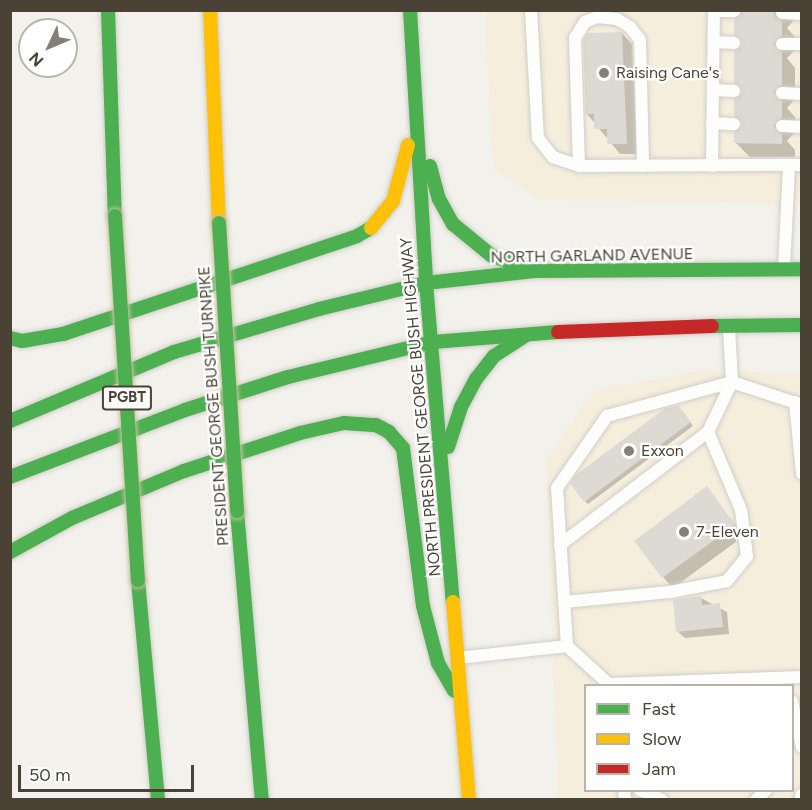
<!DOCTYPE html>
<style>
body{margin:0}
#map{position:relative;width:812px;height:810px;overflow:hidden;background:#f2f1eb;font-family:Figtree,sans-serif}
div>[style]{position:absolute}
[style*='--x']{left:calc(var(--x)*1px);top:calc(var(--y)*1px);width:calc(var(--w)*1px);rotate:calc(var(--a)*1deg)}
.commercial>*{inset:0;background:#f6eedd}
.shadow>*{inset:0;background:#0003}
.building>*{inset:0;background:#dcdad3}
.roads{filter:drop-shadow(0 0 2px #d0cec8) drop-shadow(0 0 2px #d0cec8)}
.lane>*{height:12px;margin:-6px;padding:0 6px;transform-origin:6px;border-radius:6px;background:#fdfdfc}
.fast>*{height:14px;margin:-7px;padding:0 7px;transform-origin:7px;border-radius:7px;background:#4caf50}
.slow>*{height:14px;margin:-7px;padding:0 7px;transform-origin:7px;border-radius:7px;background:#ffc107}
.jam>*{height:14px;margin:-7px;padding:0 7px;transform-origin:7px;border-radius:7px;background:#c62828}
.bridges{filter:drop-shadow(0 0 2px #cdc1a4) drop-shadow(0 0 2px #cdc1a4)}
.fast-bridge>*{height:14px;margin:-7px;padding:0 7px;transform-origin:7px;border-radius:7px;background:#4caf50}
.dots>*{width:16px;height:16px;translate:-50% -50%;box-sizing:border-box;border:3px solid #fff;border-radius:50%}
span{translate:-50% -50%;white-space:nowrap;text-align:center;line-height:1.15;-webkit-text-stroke:4.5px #fff;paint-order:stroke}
.shield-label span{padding:2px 4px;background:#fff;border:2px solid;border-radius:4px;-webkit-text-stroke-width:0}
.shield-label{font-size:15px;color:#4a4335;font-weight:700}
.poi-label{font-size:16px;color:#4a4335}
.left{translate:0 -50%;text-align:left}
.street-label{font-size:16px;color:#4a4335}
.frame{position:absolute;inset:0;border:12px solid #4a4335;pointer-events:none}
.legend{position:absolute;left:584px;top:684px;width:210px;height:108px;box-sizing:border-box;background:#fff;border:2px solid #b7b4ae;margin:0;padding:8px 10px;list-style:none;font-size:18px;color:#4a4335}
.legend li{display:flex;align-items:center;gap:12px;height:30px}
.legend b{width:30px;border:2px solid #b7b4ae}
.north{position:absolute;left:18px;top:18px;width:60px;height:60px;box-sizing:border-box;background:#fff;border:2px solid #b7b4ae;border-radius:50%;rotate:226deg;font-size:16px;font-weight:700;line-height:24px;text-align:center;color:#4a4335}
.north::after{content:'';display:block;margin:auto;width:21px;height:27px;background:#858075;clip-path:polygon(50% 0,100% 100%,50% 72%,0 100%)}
.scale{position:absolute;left:18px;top:765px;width:176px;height:27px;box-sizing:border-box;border:3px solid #4a4335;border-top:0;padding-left:8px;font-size:18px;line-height:21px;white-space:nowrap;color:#4a4335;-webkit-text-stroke:4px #fff;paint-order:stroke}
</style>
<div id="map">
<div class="commercial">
<i style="clip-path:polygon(485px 11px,801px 11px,801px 204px,539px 200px,493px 169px)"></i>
<i style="clip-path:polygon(evenodd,704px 370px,801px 374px,801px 799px,558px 799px,546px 460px,593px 391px,704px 370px,586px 686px,792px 686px,792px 790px,586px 790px,586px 686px)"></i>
</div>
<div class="shadow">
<i style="clip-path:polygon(744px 10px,795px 10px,795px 19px,787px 28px,795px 37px,795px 50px,787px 58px,795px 68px,795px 99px,787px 108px,795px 117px,795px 132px,787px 141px,795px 150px,795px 157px,750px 157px,736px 143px,744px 124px)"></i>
<i style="clip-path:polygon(622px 33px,632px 44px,637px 154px,620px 154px,587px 114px)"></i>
<i style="clip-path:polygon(681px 410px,693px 426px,588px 504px,585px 501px)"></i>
<i style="clip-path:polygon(707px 488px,744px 536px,673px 588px,663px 577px)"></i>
<i style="clip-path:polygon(701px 598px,727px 612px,729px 634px,685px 638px,677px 631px)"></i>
</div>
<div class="building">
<i style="clip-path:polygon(742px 10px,774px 10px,775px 17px,782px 21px,782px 36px,774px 43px,782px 52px,782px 85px,774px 93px,782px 101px,782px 118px,774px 126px,782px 134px,782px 144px,734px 143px,734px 132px,742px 124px,734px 116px,734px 99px,742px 91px,734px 83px,734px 51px,742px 43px,734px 35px,734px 19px)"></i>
<i style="clip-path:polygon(622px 32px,627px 144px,607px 144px,607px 129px,594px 129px,594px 114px,586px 114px,583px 40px,588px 33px)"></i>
<i style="clip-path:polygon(678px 405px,691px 422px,584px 502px,570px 483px,577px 474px,664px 409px)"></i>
<i style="clip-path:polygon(707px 486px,735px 525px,662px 578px,634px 541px)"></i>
<i style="clip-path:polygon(701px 596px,702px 605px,720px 603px,723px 627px,676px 632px,673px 600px)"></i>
</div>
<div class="roads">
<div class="lane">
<i style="--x:531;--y:10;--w:128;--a:86.9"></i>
<i style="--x:538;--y:138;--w:24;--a:52"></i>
<i style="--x:553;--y:157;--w:28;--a:19"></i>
<i style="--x:579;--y:166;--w:210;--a:-0.3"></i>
<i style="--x:714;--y:11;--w:20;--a:0"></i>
<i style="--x:782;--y:13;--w:20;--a:3"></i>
<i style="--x:714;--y:42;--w:20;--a:3"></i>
<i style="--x:782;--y:44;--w:20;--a:0"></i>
<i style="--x:713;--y:90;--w:21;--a:3"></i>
<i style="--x:782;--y:93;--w:20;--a:3"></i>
<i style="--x:712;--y:123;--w:22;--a:3"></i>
<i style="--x:782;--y:126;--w:20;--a:3"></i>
<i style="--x:579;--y:166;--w:128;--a:-91.8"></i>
<i style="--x:575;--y:38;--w:19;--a:-58"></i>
<i style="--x:585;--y:22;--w:13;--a:-23"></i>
<i style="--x:597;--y:17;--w:20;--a:6"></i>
<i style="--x:617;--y:19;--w:15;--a:32"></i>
<i style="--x:630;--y:27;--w:16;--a:52"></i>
<i style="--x:640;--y:40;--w:126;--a:88.6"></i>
<i style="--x:712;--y:166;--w:156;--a:-89.3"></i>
<i style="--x:784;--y:268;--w:103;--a:-87.2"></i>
<i style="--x:789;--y:165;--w:13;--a:0"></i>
<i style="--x:729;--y:328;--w:54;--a:86.8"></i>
<i style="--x:732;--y:382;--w:74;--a:18.2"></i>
<i style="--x:795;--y:402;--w:72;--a:84.4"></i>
<i style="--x:560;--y:545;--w:186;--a:-37.4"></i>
<i style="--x:708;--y:432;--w:55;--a:-64.4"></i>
<i style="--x:564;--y:602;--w:106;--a:-5.4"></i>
<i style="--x:670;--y:592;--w:58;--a:-10.9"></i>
<i style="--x:727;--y:581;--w:32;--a:-51"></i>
<i style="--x:747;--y:556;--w:46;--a:-97.4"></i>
<i style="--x:741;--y:510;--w:85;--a:-112.9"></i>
<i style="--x:567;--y:646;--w:59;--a:42.3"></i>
<i style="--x:458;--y:658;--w:110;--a:-6.3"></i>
<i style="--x:567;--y:646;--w:158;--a:-93.6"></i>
<i style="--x:557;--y:488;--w:88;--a:-55.2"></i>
<i style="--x:607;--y:416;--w:130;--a:-15.2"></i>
<i style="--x:611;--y:684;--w:191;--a:-2.1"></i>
<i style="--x:792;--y:701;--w:47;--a:77.7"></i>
<i style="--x:624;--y:790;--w:10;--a:84"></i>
<i style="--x:640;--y:790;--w:24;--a:24"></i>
<i style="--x:756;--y:800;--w:14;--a:-45"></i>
<i style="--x:800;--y:800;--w:6;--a:-72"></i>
</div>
<div class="fast">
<i style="--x:108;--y:10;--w:206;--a:88.1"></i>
<i style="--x:410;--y:10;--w:273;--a:86.6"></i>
<i style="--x:426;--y:283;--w:320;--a:85.2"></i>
<i style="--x:430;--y:166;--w:34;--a:75"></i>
<i style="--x:439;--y:199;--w:29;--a:61"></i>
<i style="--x:453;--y:224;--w:50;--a:39.4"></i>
<i style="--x:492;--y:256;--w:36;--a:19"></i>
<i style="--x:712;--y:326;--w:90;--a:-0.6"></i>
<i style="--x:10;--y:338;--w:12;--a:14"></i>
<i style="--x:22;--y:341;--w:42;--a:-9.7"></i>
<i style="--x:63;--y:334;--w:310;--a:-18.4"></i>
<i style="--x:357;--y:236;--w:16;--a:-30"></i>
<i style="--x:10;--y:421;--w:178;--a:-22.8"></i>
<i style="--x:174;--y:352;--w:151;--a:-16.5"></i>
<i style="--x:319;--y:309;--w:110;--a:-13.7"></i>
<i style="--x:426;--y:283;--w:109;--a:-6.3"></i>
<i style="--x:534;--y:271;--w:268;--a:-0.4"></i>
<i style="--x:448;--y:447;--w:42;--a:-72"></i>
<i style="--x:461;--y:407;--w:32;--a:-62"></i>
<i style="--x:476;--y:379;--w:29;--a:-52"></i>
<i style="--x:494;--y:356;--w:37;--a:-33"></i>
<i style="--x:10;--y:477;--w:187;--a:-20.9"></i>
<i style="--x:185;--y:410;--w:108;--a:-17.8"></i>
<i style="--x:288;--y:377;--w:149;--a:-13.6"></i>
<i style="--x:433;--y:342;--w:125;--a:-4.6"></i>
<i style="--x:237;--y:511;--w:290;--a:85.1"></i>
<i style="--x:10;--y:552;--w:71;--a:-28.7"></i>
<i style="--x:72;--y:518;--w:121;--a:-22.8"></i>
<i style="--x:184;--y:471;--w:122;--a:-18.1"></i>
<i style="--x:300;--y:433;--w:45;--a:-12.8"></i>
<i style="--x:344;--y:423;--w:32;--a:4"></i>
<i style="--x:376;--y:425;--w:15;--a:28"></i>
<i style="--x:389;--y:432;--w:21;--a:49"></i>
<i style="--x:403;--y:448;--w:159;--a:82.8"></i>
<i style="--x:423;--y:606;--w:59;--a:75.3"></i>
<i style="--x:438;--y:663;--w:32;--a:60"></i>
<i style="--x:138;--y:580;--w:221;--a:84.8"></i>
</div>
<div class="slow">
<i style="--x:210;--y:10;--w:213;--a:87.6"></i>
<i style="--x:371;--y:228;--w:35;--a:-51"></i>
<i style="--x:393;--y:201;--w:58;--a:-75"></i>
<i style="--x:453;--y:602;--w:199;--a:85.4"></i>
</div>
<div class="jam">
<i style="--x:558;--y:332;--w:154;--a:-2.2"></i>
</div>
</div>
<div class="bridges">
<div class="fast-bridge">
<i style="--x:115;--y:216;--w:365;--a:86.4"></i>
<i style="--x:219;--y:223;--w:289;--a:86.4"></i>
</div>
</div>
<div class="dots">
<i style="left:604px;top:73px;background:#858075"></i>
<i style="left:629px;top:451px;background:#858075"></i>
<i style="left:684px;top:532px;background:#858075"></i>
</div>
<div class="shield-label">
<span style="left:127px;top:398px">PGBT</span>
</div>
<div class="poi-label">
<span class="left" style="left:616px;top:73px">Raising Cane's</span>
<span class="left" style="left:641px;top:451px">Exxon</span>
<span class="left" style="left:696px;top:532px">7-Eleven</span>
</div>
<div class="street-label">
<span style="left:592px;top:256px;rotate:-1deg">NORTH GARLAND AVENUE</span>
<span style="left:214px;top:406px;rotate:-94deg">PRESIDENT GEORGE BUSH TURNPIKE</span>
<span style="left:421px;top:407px;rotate:-95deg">NORTH PRESIDENT GEORGE BUSH HIGHWAY</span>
</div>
<div class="frame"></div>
<ul class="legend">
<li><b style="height:8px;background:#4caf50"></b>Fast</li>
<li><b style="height:8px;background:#ffc107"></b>Slow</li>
<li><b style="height:8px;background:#c62828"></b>Jam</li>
</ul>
<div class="north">N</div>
<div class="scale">50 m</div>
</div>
